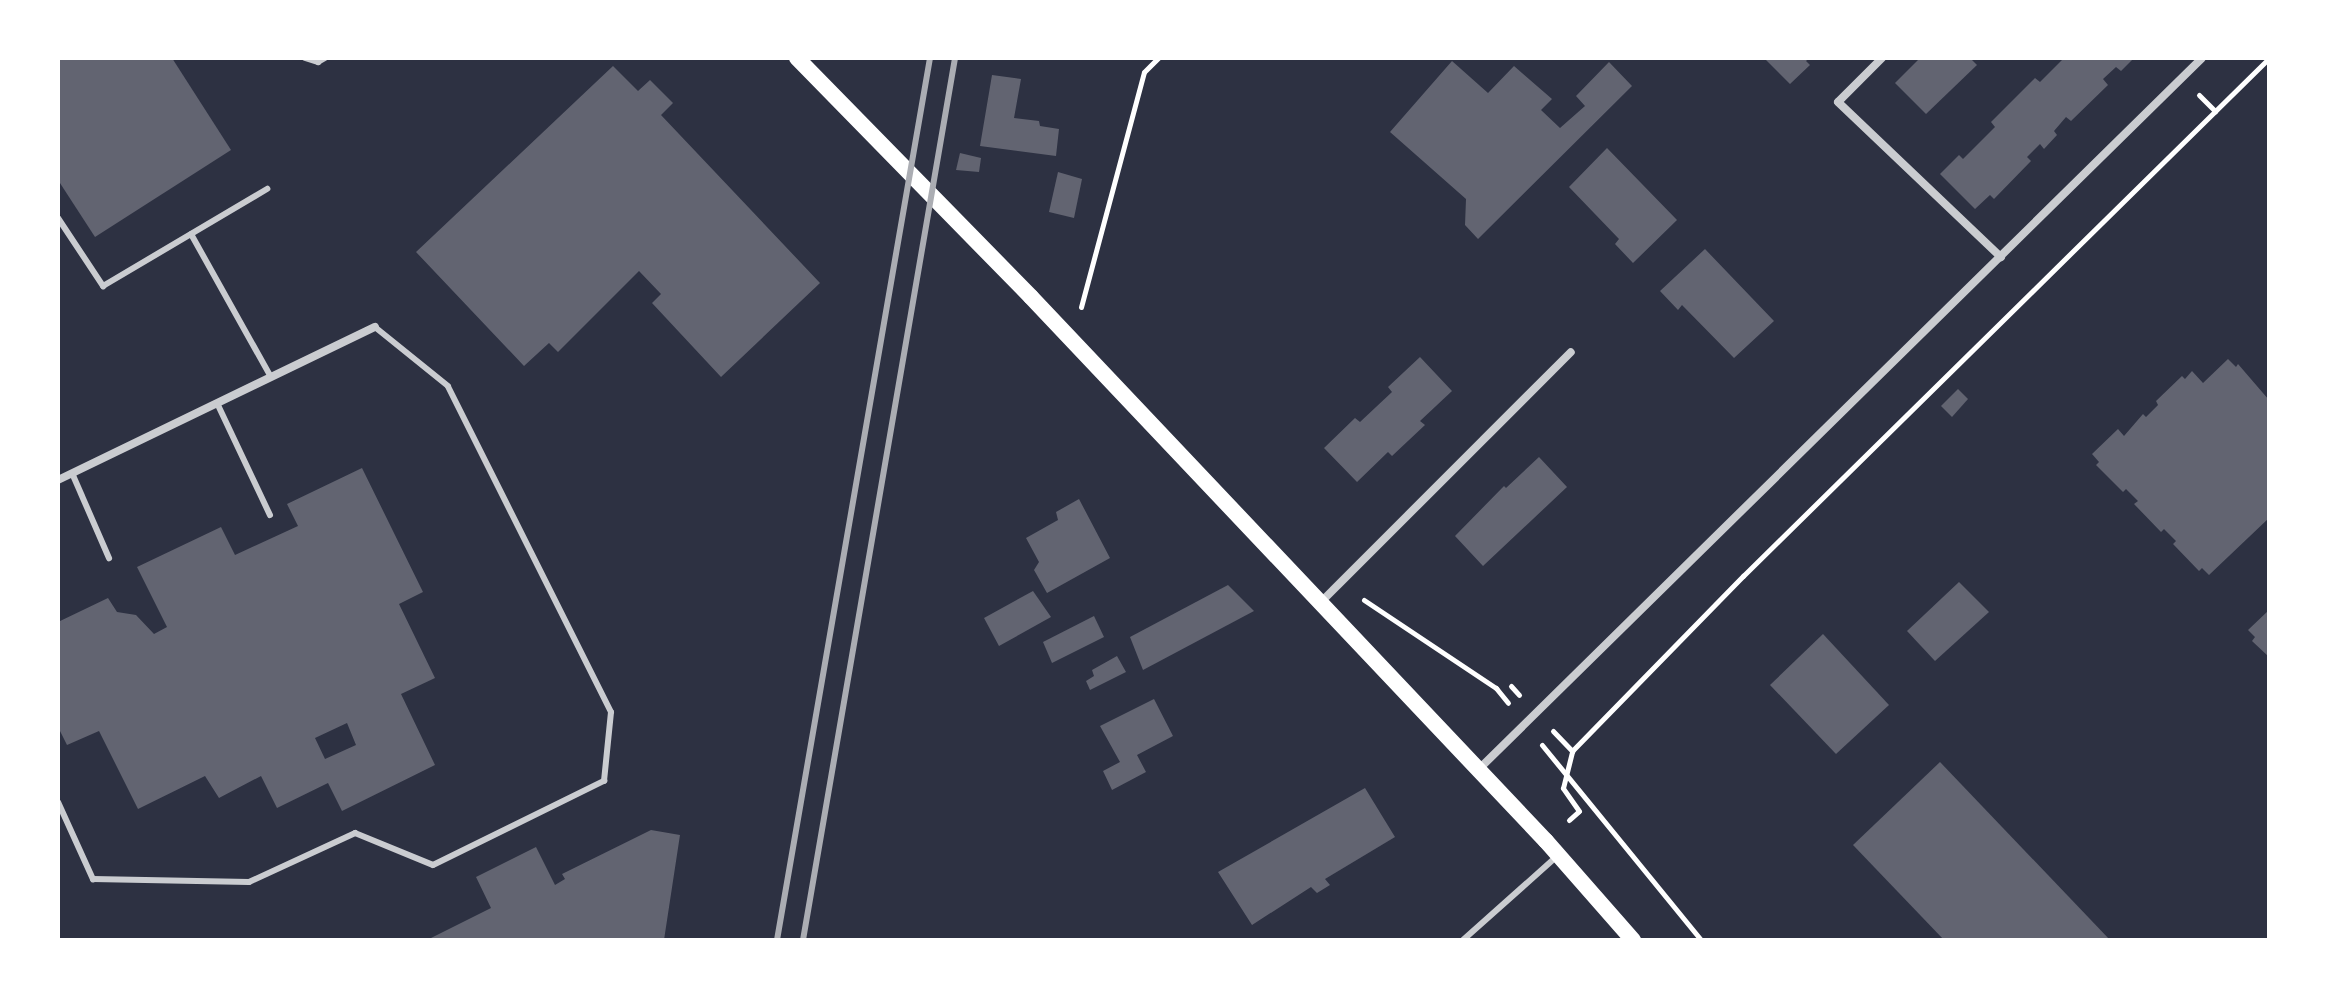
<!DOCTYPE html>
<style>
body{margin:0}
#map{position:relative;width:2327px;height:998px;overflow:hidden;background:#2d3142;font-family:Poppins,sans-serif}
div>[style]{position:absolute}
[style*='--x']{left:calc(var(--x)*1px);top:calc(var(--y)*1px);width:calc(var(--w)*1px);rotate:calc(var(--a)*1deg)}
.building>*{inset:0;background:#626471}
.path>*{height:5px;margin:-2.5px;padding:0 2.5px;transform-origin:2.5px;border-radius:2.5px;background:#fff}
.service>*{height:6px;margin:-3px;padding:0 3px;transform-origin:3px;border-radius:3px;background:#caccd0}
.minor>*{height:8px;margin:-4px;padding:0 4px;transform-origin:4px;border-radius:4px;background:#caccd0}
.secondary>*{height:16px;margin:-8px;padding:0 8px;transform-origin:8px;border-radius:8px;background:#fff}
.rail>*{height:6px;margin:-3px;padding:0 3px;transform-origin:3px;border-radius:3px;background:#abadb3}
span{translate:-50% -50%;white-space:nowrap;text-align:center;line-height:1.15;-webkit-text-stroke:6px #fff;paint-order:stroke}
.frame{position:absolute;inset:0;border:60px solid #fff;pointer-events:none}
</style>
<div id="map">
<div class="building">
<i style="clip-path:polygon(58px 58px,172px 58px,231px 150px,95px 237px,58px 180px)"></i>
<i style="clip-path:polygon(1764px 58px,1809px 58px,1806px 61px,1810px 65px,1790px 84px)"></i>
<i style="clip-path:polygon(1920px 58px,1970px 58px,1977px 65px,1926px 114px,1895px 83px)"></i>
<i style="clip-path:polygon(2064px 58px,2134px 58px,2121px 71px,2116px 67px,2103px 79px,2108px 85px,2071px 121px,2066px 117px,2054px 131px,2057px 135px,2044px 149px,2040px 144px,2027px 157px,2031px 161px,1994px 199px,1990px 195px,1975px 209px,1940px 174px,1959px 155px,1963px 159px,1995px 127px,1991px 122px,2035px 78px,2040px 82px)"></i>
<i style="clip-path:polygon(1452px 61px,1488px 93px,1514px 66px,1552px 99px,1541px 110px,1560px 128px,1585px 106px,1576px 96px,1609px 62px,1632px 86px,1478px 239px,1465px 225px,1466px 199px,1390px 132px)"></i>
<i style="clip-path:polygon(613px 66px,638px 91px,650px 80px,673px 103px,661px 115px,820px 283px,721px 377px,652px 303px,661px 294px,639px 271px,558px 352px,549px 343px,524px 366px,416px 252px)"></i>
<i style="clip-path:polygon(992px 75px,1021px 79px,1014px 118px,1039px 121px,1040px 126px,1059px 129px,1056px 156px,980px 146px)"></i>
<i style="clip-path:polygon(1607px 148px,1677px 220px,1633px 263px,1615px 244px,1619px 239px,1569px 187px)"></i>
<i style="clip-path:polygon(960px 153px,981px 158px,979px 172px,956px 170px)"></i>
<i style="clip-path:polygon(1058px 172px,1082px 179px,1074px 218px,1049px 212px)"></i>
<i style="clip-path:polygon(1705px 249px,1774px 321px,1734px 358px,1682px 305px,1678px 310px,1660px 291px)"></i>
<i style="clip-path:polygon(1420px 357px,1452px 391px,1420px 421px,1425px 425px,1392px 456px,1388px 452px,1357px 482px,1324px 448px,1355px 418px,1360px 422px,1392px 392px,1388px 387px)"></i>
<i style="clip-path:polygon(2228px 359px,2236px 367px,2238px 364px,2269px 400px,2269px 518px,2209px 575px,2202px 568px,2199px 571px,2173px 544px,2176px 541px,2164px 529px,2161px 532px,2134px 504px,2138px 501px,2126px 489px,2123px 492px,2096px 465px,2099px 462px,2092px 454px,2118px 429px,2124px 436px,2143px 414px,2146px 417px,2158px 405px,2156px 401px,2182px 376px,2185px 379px,2192px 371px,2203px 383px)"></i>
<i style="clip-path:polygon(1958px 389px,1968px 399px,1952px 417px,1941px 406px)"></i>
<i style="clip-path:polygon(1539px 457px,1567px 487px,1483px 566px,1455px 536px,1504px 486px,1506px 488px)"></i>
<i style="clip-path:polygon(evenodd,362px 468px,423px 592px,399px 604px,435px 678px,401px 694px,435px 765px,342px 811px,328px 783px,277px 808px,261px 776px,219px 798px,205px 776px,138px 809px,99px 731px,67px 745px,58px 727px,58px 622px,108px 598px,117px 612px,136px 615px,154px 634px,167px 627px,137px 567px,221px 527px,235px 555px,298px 526px,287px 504px,362px 468px,347px 723px,356px 745px,325px 759px,315px 738px,347px 723px)"></i>
<i style="clip-path:polygon(1079px 499px,1110px 558px,1047px 593px,1034px 570px,1039px 562px,1026px 538px,1058px 520px,1056px 512px)"></i>
<i style="clip-path:polygon(1959px 582px,1989px 612px,1935px 661px,1907px 631px)"></i>
<i style="clip-path:polygon(1228px 585px,1254px 611px,1143px 670px,1130px 637px)"></i>
<i style="clip-path:polygon(1033px 591px,1051px 617px,999px 646px,984px 618px)"></i>
<i style="clip-path:polygon(2269px 610px,2269px 657px,2252px 641px,2255px 637px,2248px 630px)"></i>
<i style="clip-path:polygon(1094px 616px,1104px 637px,1052px 663px,1043px 642px)"></i>
<i style="clip-path:polygon(1823px 634px,1889px 705px,1836px 754px,1770px 685px)"></i>
<i style="clip-path:polygon(1117px 656px,1126px 672px,1090px 690px,1086px 681px,1094px 676px,1092px 670px)"></i>
<i style="clip-path:polygon(1154px 699px,1173px 736px,1137px 755px,1146px 772px,1112px 790px,1103px 771px,1120px 762px,1100px 726px)"></i>
<i style="clip-path:polygon(1940px 762px,2110px 940px,1944px 940px,1853px 845px)"></i>
<i style="clip-path:polygon(1365px 788px,1395px 837px,1325px 879px,1330px 885px,1317px 893px,1311px 887px,1252px 925px,1218px 872px)"></i>
<i style="clip-path:polygon(651px 830px,680px 835px,664px 940px,427px 940px,491px 908px,476px 877px,536px 847px,555px 885px,565px 879px,562px 874px)"></i>
</div>
<div class="path">
<i style="--x:2199;--y:95;--w:23;--a:45"></i>
<i style="--x:1081;--y:307;--w:243;--a:-75"></i>
<i style="--x:1144;--y:72;--w:20;--a:-45"></i>
<i style="--x:1364;--y:600;--w:159;--a:33.7"></i>
<i style="--x:1496;--y:688;--w:19;--a:51"></i>
<i style="--x:1511;--y:686;--w:12;--a:48"></i>
<i style="--x:1553;--y:731;--w:28;--a:46"></i>
<i style="--x:1542;--y:745;--w:252;--a:50.8"></i>
<i style="--x:1569;--y:820;--w:13;--a:-42"></i>
<i style="--x:1579;--y:811;--w:28;--a:-125"></i>
<i style="--x:1563;--y:788;--w:38;--a:-76"></i>
<i style="--x:1572;--y:751;--w:245;--a:-45.7"></i>
<i style="--x:1743;--y:576;--w:738;--a:-44.56"></i>
</div>
<div class="service">
<i style="--x:305;--y:58;--w:14;--a:17"></i>
<i style="--x:318;--y:62;--w:8;--a:-30"></i>
<i style="--x:58;--y:218;--w:82;--a:56.5"></i>
<i style="--x:103;--y:286;--w:191;--a:-30.6"></i>
<i style="--x:191;--y:234;--w:164;--a:60.8"></i>
<i style="--x:217;--y:403;--w:124;--a:64.7"></i>
<i style="--x:72;--y:473;--w:93;--a:66.5"></i>
<i style="--x:58;--y:802;--w:85;--a:65.6"></i>
<i style="--x:93;--y:879;--w:156;--a:1.1"></i>
<i style="--x:249;--y:882;--w:117;--a:-24.8"></i>
<i style="--x:355;--y:833;--w:84;--a:22.3"></i>
<i style="--x:433;--y:865;--w:191;--a:-26.2"></i>
<i style="--x:604;--y:781;--w:69;--a:-84.2"></i>
<i style="--x:611;--y:712;--w:364;--a:-116.6"></i>
<i style="--x:448;--y:386;--w:94;--a:-141.1"></i>
<i style="--x:1463;--y:940;--w:125;--a:-41.7"></i>
</div>
<div class="minor">
<i style="--x:1882;--y:58;--w:62;--a:135"></i>
<i style="--x:1838;--y:102;--w:225;--a:43.6"></i>
<i style="--x:58;--y:480;--w:352;--a:-25.8"></i>
<i style="--x:1319;--y:604;--w:356;--a:-45"></i>
<i style="--x:1478;--y:770;--w:1015;--a:-44.52"></i>
</div>
<div class="secondary">
<i style="--x:797;--y:58;--w:334;--a:45.6"></i>
<i style="--x:1031;--y:297;--w:749;--a:46.57"></i>
<i style="--x:1546;--y:841;--w:132;--a:48.7"></i>
</div>
<div class="rail">
<i style="--x:777;--y:940;--w:895;--a:-80.16"></i>
<i style="--x:803;--y:940;--w:895;--a:-80.22"></i>
</div>
<div class="frame"></div>
</div>
